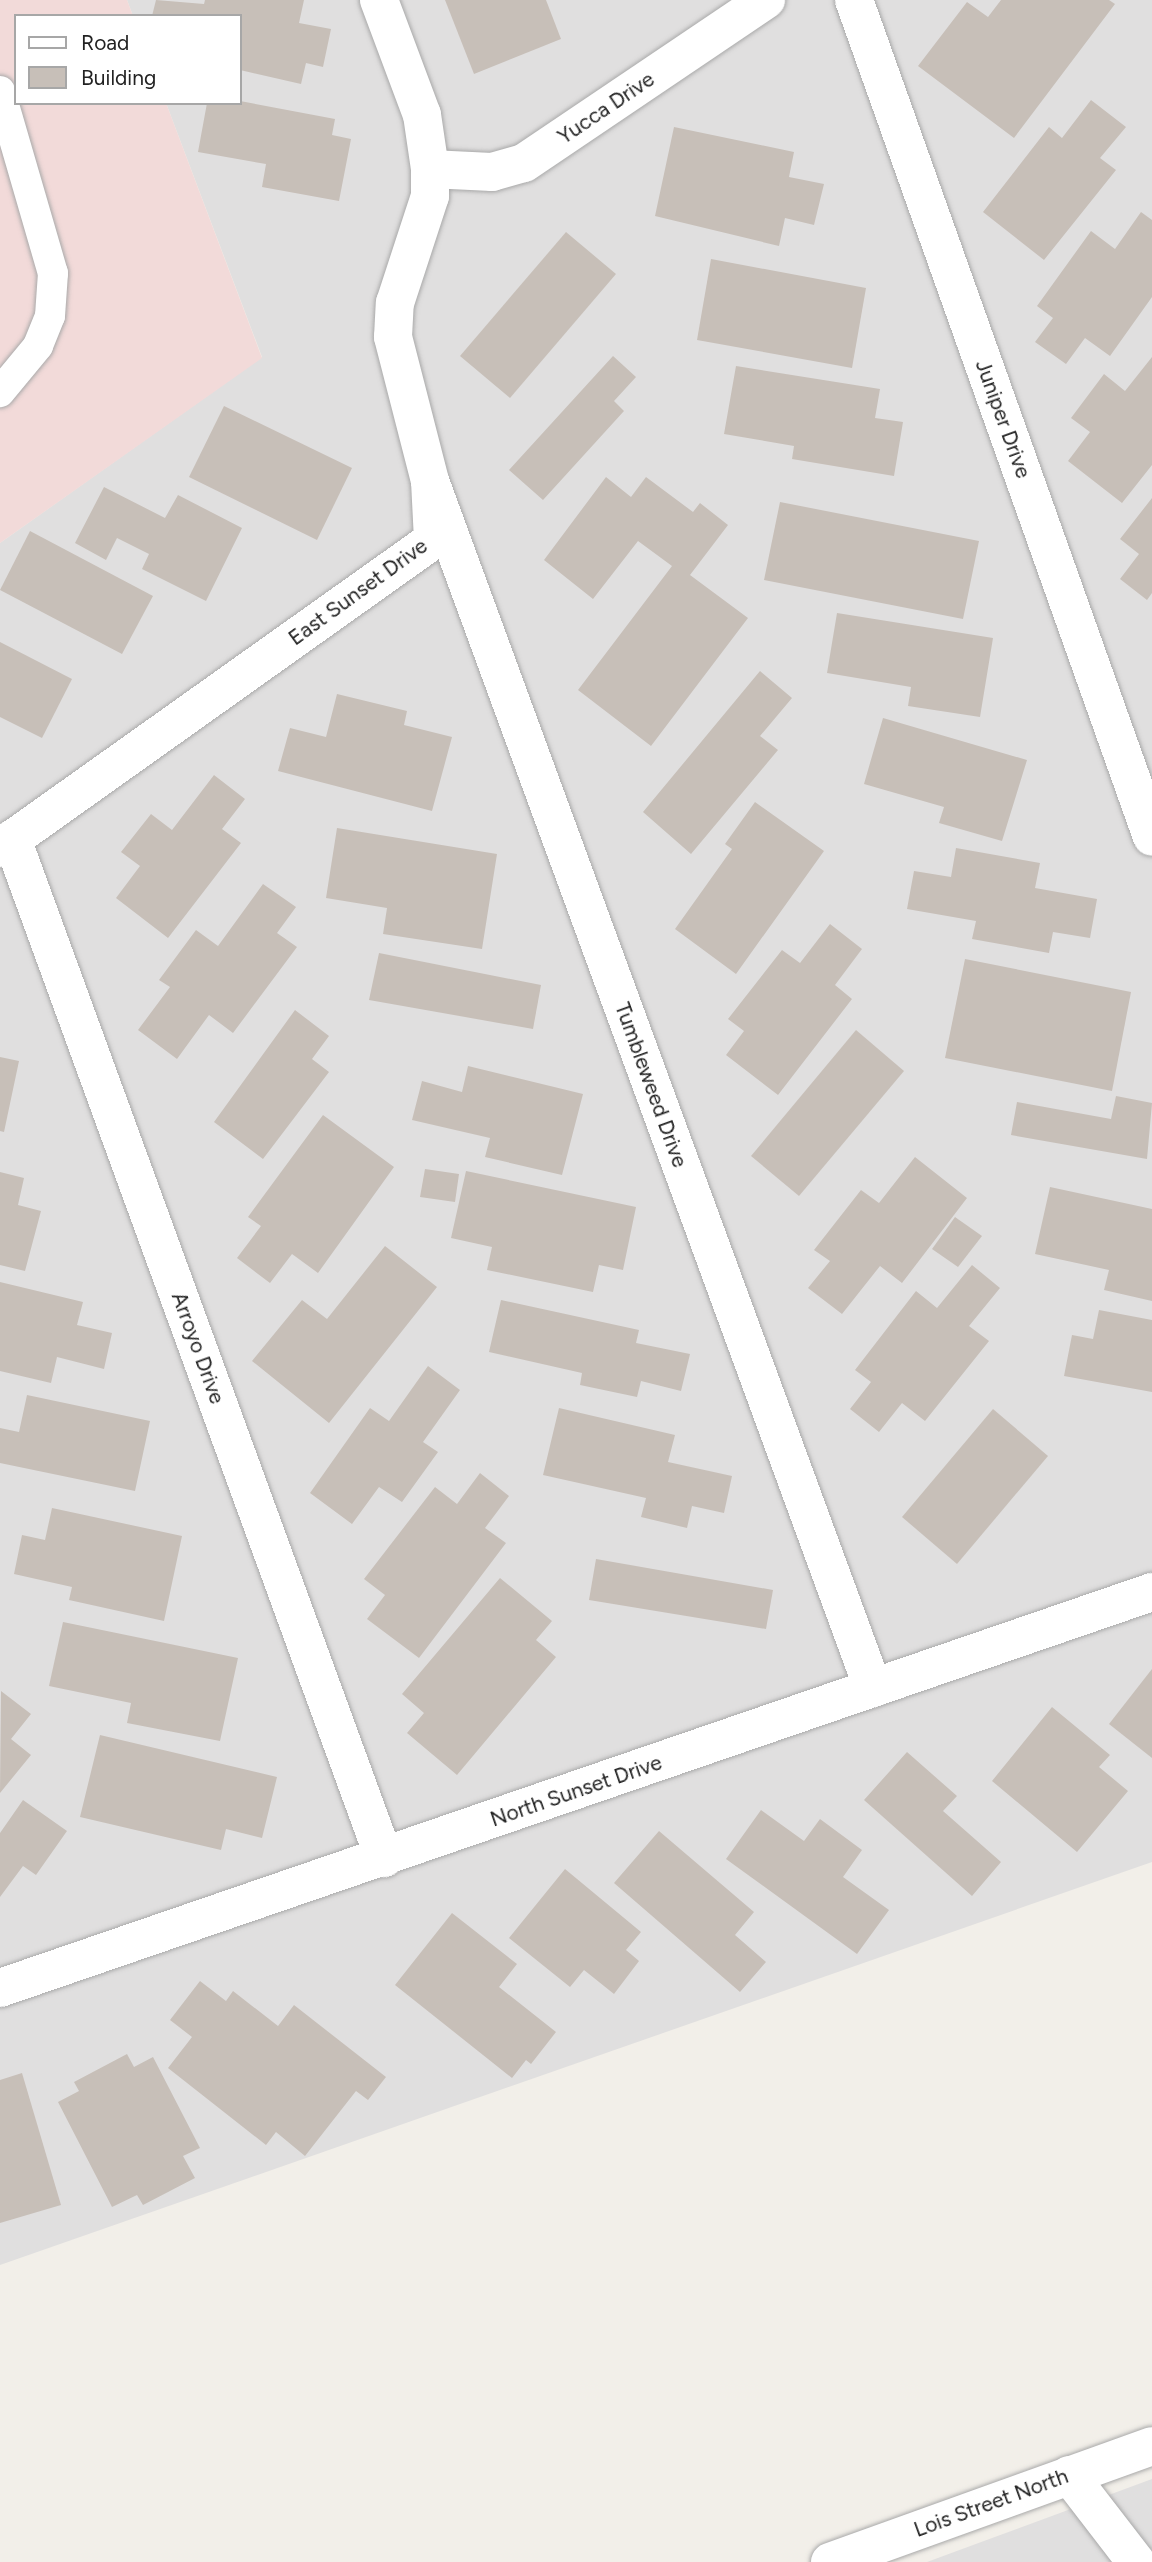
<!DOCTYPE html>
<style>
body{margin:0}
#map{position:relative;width:1152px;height:2562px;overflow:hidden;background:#f2efe9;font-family:Figtree,sans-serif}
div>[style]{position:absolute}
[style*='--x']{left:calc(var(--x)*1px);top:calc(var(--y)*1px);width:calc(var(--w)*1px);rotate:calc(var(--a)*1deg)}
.residential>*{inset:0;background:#e0dfdf}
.commercial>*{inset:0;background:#f2dad9}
.building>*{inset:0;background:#c7bfb8}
.roads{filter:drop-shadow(0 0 2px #a9a9a9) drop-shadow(0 0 2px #a9a9a9)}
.service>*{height:30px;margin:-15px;padding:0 15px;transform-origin:15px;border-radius:15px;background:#fff}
.minor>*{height:38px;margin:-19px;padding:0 19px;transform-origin:19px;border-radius:19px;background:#fff}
span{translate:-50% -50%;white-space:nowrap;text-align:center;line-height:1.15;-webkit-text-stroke:5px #fff;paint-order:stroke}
.street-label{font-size:21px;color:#222}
.legend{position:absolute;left:14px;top:14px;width:228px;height:91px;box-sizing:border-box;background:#fff;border:2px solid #a7a7a7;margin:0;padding:9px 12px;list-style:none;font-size:21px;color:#222}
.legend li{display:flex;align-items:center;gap:14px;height:35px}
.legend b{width:35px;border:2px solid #a7a7a7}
</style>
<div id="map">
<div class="residential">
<i style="clip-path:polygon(127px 0,1152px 0,1152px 1862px,0 2265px,0 543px,262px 357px,166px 103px,240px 103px,240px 16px,133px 16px)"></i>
<i style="clip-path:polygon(1152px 2479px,1152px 2562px,927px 2562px)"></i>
</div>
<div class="commercial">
<i style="clip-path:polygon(0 0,127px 0,133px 16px,16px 16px,16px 103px,166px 103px,262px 358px,0 543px)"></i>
</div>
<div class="building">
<i style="clip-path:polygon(156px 0,204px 4px,205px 0,304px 0,299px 23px,331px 29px,323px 67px,306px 63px,301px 84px,240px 70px,240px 16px,152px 16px)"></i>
<i style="clip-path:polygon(445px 0,546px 0,561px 39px,474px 74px)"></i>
<i style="clip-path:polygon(1001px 0,1109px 0,1115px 4px,1014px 138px,918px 66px,967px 2px,988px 17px)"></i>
<i style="clip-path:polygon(1091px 100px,1126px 127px,1100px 158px,1116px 170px,1044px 260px,983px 212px,1049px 127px,1062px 138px)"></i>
<i style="clip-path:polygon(240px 101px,335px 119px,332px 135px,351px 139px,339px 201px,262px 187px,266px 164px,198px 152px,207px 103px)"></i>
<i style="clip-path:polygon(674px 127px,794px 152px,789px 177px,824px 184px,814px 225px,785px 218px,779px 246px,655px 216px)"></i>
<i style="clip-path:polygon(1141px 212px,1152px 220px,1152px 297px,1110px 356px,1085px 338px,1066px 364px,1035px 342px,1053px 318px,1037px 306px,1091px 231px,1115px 249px)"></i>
<i style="clip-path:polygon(566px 232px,616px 274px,510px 398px,460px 356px)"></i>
<i style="clip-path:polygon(711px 259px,866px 288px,852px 368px,697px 340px)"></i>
<i style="clip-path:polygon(613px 356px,636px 377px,614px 401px,624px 411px,543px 500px,509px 470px)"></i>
<i style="clip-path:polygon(1152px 357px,1152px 465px,1122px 503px,1068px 461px,1090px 432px,1071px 418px,1104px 374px,1125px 391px)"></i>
<i style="clip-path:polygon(736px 366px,880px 389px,875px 418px,903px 422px,894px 476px,792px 459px,794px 446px,724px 434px)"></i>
<i style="clip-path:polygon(224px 406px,352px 468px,317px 540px,189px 477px)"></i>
<i style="clip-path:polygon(606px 477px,631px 497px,646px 477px,693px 512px,700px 503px,728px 525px,690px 575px,748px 618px,651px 746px,578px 690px,672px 566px,638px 541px,593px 599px,544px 560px)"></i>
<i style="clip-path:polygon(104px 487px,165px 518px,178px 495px,242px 528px,206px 601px,142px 569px,149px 554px,117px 538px,106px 560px,75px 543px)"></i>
<i style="clip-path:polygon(1152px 498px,1152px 593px,1147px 600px,1120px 579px,1139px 554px,1120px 539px)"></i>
<i style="clip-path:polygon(780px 502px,979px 541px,963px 619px,764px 580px)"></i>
<i style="clip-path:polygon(30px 531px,153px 596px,122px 654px,0 590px)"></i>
<i style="clip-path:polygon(837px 613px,993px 638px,980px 717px,908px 706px,911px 687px,827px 673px)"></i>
<i style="clip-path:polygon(0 642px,72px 679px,42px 738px,0 717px)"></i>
<i style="clip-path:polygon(760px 671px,792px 698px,760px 736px,778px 750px,691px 854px,643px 812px)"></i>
<i style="clip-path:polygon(337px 694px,407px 711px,404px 725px,452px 737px,432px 811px,278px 771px,290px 728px,326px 737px)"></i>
<i style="clip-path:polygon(883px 718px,1027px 760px,1002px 841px,939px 823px,944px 807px,864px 784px)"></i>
<i style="clip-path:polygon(214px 775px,245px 799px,222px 829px,241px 843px,168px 938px,116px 898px,140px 866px,121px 852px,151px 814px,172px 830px)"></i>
<i style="clip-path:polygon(755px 802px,824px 851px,736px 974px,675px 929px,732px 849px,725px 844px)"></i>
<i style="clip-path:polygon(337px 828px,497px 854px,482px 949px,383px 934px,387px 908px,326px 898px)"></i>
<i style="clip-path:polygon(956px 848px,1040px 863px,1035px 888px,1097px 899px,1090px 938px,1053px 932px,1049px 953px,972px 939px,976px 921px,907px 909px,914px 871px,951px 877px)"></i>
<i style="clip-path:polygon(263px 884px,296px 907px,277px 933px,297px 947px,233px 1033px,209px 1015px,177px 1059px,138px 1030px,170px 987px,159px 980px,196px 930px,218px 946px)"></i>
<i style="clip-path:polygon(830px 924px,862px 949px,835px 985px,852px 999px,778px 1095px,726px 1055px,744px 1031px,728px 1019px,782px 950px,800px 963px)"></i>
<i style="clip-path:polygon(379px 953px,541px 985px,533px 1029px,369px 1000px)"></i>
<i style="clip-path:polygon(965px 959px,1131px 992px,1112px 1091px,945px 1058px)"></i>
<i style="clip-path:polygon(295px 1010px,329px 1036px,312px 1059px,329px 1072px,263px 1159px,214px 1122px)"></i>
<i style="clip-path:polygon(856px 1030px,904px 1071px,799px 1196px,751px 1156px)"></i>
<i style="clip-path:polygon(0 1057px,19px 1061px,4px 1132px,0 1131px)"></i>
<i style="clip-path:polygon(468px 1066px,583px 1094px,562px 1175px,485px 1157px,490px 1138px,412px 1120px,422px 1081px,462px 1092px)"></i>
<i style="clip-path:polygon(1116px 1096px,1152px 1103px,1147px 1159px,1011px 1135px,1017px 1102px,1111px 1119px)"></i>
<i style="clip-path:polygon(323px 1115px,394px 1167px,318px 1273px,292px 1254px,270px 1283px,237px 1258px,261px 1226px,248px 1217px)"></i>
<i style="clip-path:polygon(915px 1157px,967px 1198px,902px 1283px,880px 1266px,842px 1314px,808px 1288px,830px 1261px,814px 1250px,861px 1190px,879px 1203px)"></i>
<i style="clip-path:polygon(425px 1169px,459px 1174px,455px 1202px,420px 1197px)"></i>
<i style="clip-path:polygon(466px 1171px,636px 1207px,623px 1270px,599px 1265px,593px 1292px,487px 1270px,492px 1247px,451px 1238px)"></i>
<i style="clip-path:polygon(0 1172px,24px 1178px,18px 1205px,41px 1211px,25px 1271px,0 1265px)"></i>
<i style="clip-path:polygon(1050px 1187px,1152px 1209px,1152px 1301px,1104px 1290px,1109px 1270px,1035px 1254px)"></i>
<i style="clip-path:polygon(955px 1217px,982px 1236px,958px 1267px,932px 1249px)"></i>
<i style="clip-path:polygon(385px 1246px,437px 1287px,329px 1423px,252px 1361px,302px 1300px,327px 1319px)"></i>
<i style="clip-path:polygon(972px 1265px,1000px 1288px,969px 1326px,989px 1341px,925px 1421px,902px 1403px,879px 1432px,850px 1409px,871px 1382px,855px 1370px,916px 1291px,937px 1308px)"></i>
<i style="clip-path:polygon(0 1282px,83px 1302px,77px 1325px,112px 1333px,104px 1369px,57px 1357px,51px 1383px,0 1371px)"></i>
<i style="clip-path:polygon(501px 1300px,639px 1330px,636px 1343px,690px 1354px,681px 1391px,641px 1381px,637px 1397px,580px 1385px,582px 1373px,489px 1352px)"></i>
<i style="clip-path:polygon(1099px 1310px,1152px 1320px,1152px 1392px,1064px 1376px,1072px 1335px,1093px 1339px)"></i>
<i style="clip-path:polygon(428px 1366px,460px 1390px,423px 1442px,438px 1452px,402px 1502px,379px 1487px,352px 1524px,310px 1493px,370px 1408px,389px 1421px)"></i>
<i style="clip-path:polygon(27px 1395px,150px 1421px,135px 1491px,0 1463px,0 1428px,19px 1432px)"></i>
<i style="clip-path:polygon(559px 1408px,675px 1435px,668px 1462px,732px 1476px,724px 1513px,692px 1506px,687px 1528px,641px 1517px,646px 1498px,543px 1475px)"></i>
<i style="clip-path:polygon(993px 1409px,1048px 1456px,957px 1564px,902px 1517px)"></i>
<i style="clip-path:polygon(480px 1473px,509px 1496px,485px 1528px,506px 1543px,419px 1658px,367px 1619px,385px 1595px,364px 1579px,435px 1487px,457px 1504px)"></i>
<i style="clip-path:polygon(52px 1508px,182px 1536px,164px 1621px,69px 1600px,72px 1587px,14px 1574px,22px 1535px,45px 1540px)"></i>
<i style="clip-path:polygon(596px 1559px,773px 1590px,766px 1629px,589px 1600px)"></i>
<i style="clip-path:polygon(500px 1578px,552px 1621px,536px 1640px,556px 1657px,457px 1775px,407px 1733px,424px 1713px,402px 1694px)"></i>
<i style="clip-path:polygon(63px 1622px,238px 1658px,220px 1741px,127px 1723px,131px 1703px,49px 1686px)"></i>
<i style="clip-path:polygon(1152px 1669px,1152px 1758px,1109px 1724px)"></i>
<i style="clip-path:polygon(1px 1691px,31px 1714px,11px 1739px,31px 1755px,0 1793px)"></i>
<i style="clip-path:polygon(1052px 1707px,1110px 1755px,1099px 1767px,1128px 1791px,1077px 1852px,992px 1781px)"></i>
<i style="clip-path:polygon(100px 1735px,277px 1777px,262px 1838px,226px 1829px,221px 1850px,80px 1817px)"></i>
<i style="clip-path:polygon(907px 1752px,957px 1796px,943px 1811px,1001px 1862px,972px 1896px,864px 1800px)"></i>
<i style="clip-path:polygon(23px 1800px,67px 1831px,36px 1875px,23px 1866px,0 1897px,0 1833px)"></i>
<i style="clip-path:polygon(761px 1810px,804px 1841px,820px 1819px,862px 1850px,843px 1877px,889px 1910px,857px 1954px,726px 1859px)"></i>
<i style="clip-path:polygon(659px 1831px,754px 1912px,735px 1935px,766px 1962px,740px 1992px,614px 1883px)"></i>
<i style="clip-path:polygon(565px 1869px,641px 1932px,626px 1950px,639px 1961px,614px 1994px,584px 1970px,570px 1987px,509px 1938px)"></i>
<i style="clip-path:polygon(452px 1913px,517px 1964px,499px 1987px,556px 2032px,531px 2064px,526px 2060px,512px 2078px,395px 1985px)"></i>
<i style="clip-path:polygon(200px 1981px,226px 2001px,233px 1991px,278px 2026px,294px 2005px,386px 2077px,368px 2100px,356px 2091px,305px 2156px,276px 2132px,266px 2145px,168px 2068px,192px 2037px,170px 2020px)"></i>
<i style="clip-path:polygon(127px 2054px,134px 2067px,153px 2057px,200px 2148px,183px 2156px,195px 2178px,143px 2205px,137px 2195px,112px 2207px,58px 2102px,79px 2091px,74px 2082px)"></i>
<i style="clip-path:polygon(22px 2073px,61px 2205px,0 2223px,0 2080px)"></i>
</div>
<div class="roads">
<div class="service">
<i style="--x:0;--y:91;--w:190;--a:73.8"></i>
<i style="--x:53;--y:273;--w:43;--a:94"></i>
<i style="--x:50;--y:316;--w:32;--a:112"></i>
<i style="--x:38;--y:346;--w:60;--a:129.6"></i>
</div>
<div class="minor">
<i style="--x:854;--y:0;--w:888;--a:70.4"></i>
<i style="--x:430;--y:169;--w:62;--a:2.8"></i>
<i style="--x:492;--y:172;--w:33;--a:-16"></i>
<i style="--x:524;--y:163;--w:292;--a:-34"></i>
<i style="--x:430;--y:481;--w:1286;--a:69.85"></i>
<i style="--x:12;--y:839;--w:1085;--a:69.94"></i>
<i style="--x:0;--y:848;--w:531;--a:-35.42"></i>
<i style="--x:433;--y:540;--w:59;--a:-92.9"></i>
<i style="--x:430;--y:481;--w:149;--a:-104.4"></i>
<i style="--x:393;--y:337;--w:34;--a:-87"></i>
<i style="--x:395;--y:303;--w:113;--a:-71.9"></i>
<i style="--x:430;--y:196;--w:27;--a:-90"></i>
<i style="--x:430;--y:169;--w:55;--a:-98.4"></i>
<i style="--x:422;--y:115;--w:123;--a:-110.5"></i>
<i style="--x:0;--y:1988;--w:1218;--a:-18.97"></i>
<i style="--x:1069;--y:2475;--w:110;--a:52.4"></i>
<i style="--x:830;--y:2562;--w:342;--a:-19.8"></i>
</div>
</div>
<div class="street-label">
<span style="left:606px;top:108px;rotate:-34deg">Yucca Drive</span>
<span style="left:1003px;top:419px;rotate:70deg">Juniper Drive</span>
<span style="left:358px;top:592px;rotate:-36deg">East Sunset Drive</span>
<span style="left:651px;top:1085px;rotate:70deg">Tumbleweed Drive</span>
<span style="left:198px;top:1348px;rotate:70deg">Arroyo Drive</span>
<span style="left:576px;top:1791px;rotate:-19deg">North Sunset Drive</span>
<span style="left:991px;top:2503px;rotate:-20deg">Lois Street North</span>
</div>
<ul class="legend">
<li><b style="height:9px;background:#fff"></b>Road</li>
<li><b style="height:19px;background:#c7bfb8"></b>Building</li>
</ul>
</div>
